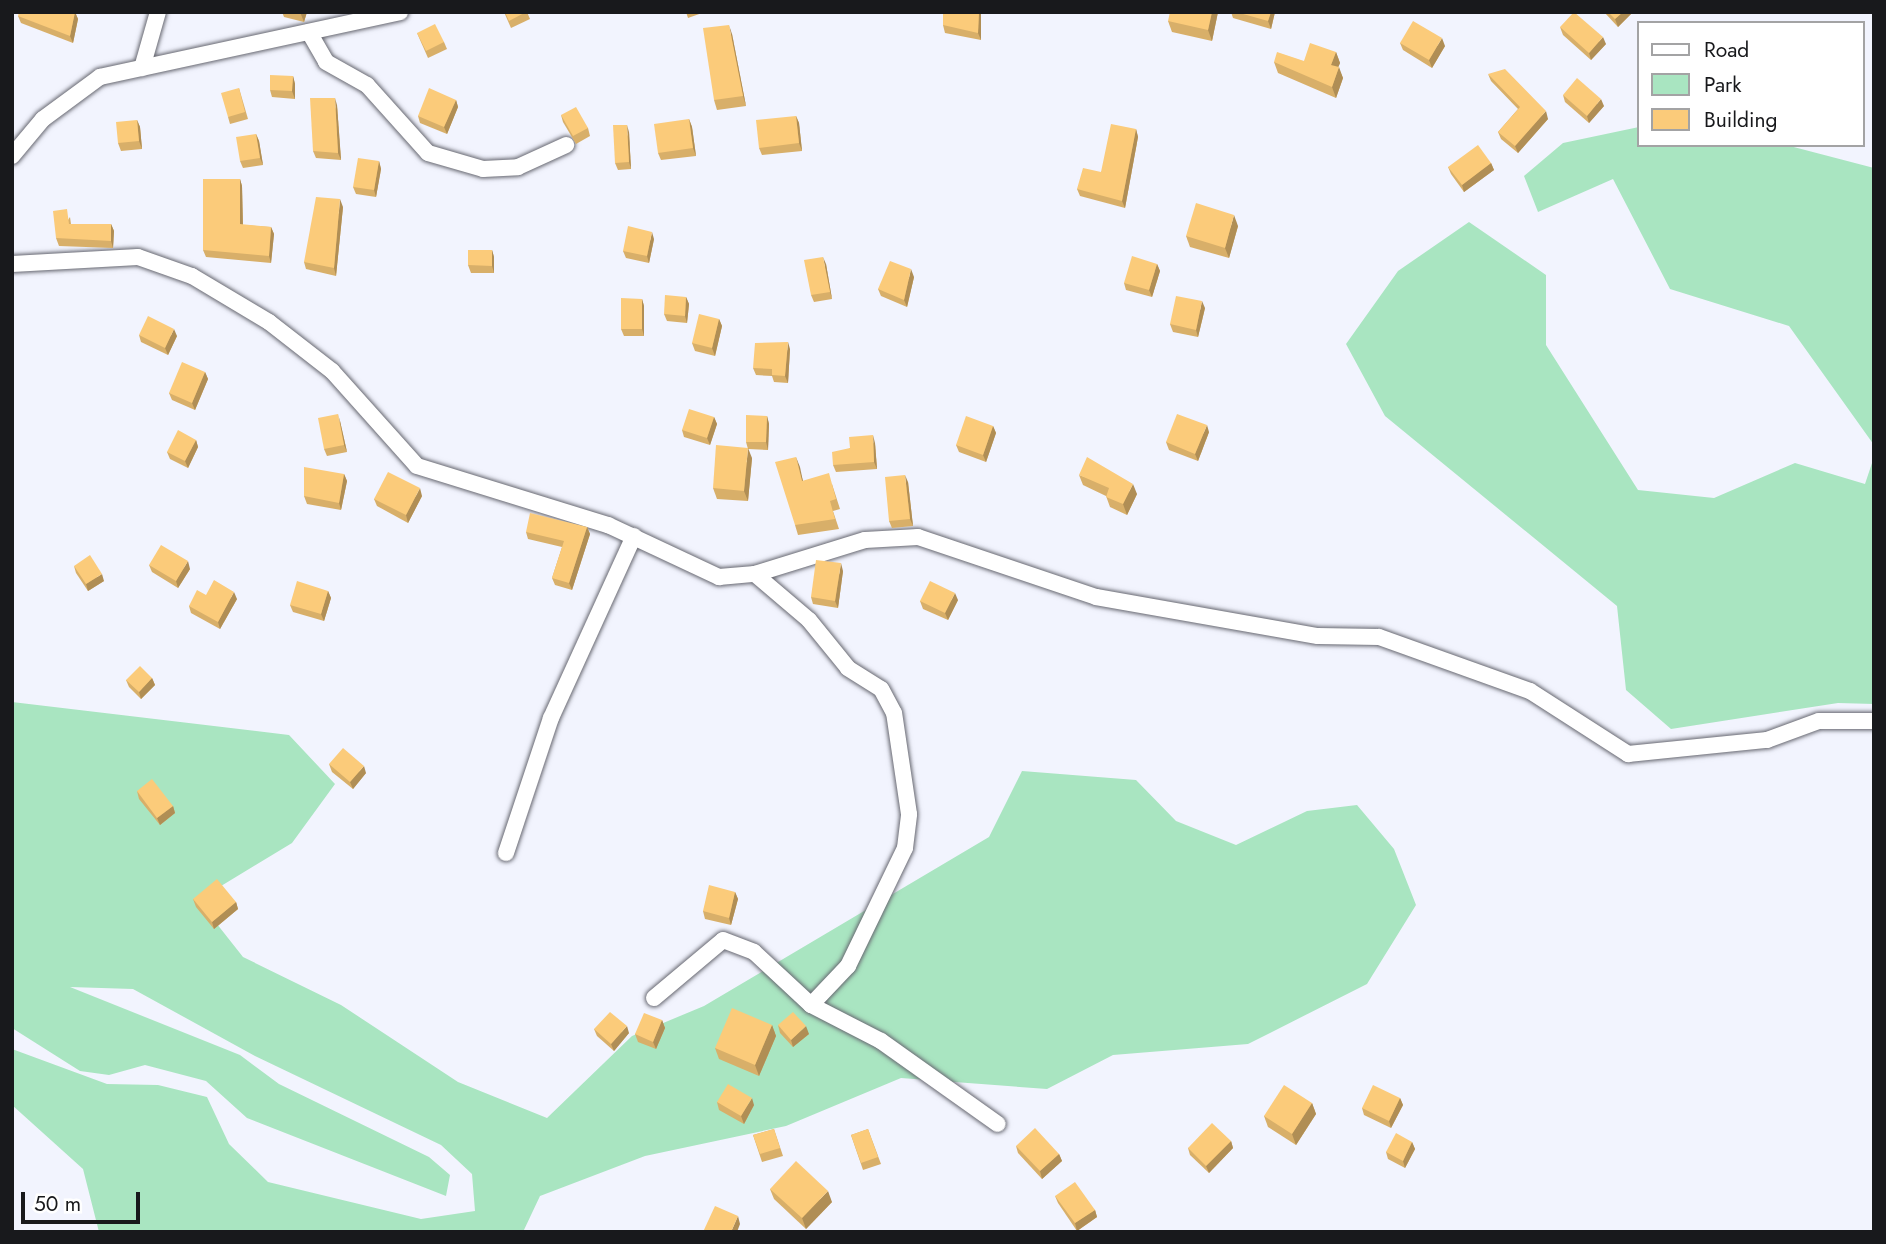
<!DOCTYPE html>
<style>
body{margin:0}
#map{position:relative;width:1886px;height:1244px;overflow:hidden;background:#f2f4fe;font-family:Jost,sans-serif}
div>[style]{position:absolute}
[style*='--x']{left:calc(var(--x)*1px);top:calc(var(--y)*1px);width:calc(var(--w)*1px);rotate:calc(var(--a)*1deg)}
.green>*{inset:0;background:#a9e5c1}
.roads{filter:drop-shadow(0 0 2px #676871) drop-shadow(0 0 2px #676871)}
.minor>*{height:16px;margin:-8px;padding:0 8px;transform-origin:8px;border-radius:8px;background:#fff}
.wall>*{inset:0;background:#d8af69}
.shaded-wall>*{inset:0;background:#b08e55}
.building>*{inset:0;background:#fbcb7a}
span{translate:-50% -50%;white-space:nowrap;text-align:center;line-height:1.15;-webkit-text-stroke:5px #fff;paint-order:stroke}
.frame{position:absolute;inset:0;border:14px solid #18191c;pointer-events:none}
.legend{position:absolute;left:1637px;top:21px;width:228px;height:126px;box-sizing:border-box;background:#fff;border:2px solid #a3a3a4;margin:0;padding:9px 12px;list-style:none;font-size:21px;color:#18191c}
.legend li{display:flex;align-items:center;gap:14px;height:35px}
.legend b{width:35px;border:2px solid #a3a3a4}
.scale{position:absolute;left:21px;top:1192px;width:119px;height:32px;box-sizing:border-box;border:4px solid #18191c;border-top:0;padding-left:9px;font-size:21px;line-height:24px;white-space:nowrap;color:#18191c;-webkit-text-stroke:5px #fff;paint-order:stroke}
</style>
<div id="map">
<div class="green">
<i style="clip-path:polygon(1639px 127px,1639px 145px,1786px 145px,1874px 168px,1874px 445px,1789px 326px,1670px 289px,1613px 179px,1538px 212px,1524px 176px,1563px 143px)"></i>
<i style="clip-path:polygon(1469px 222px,1546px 275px,1546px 345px,1638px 490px,1714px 498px,1795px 463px,1865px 484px,1874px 457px,1874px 704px,1838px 703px,1671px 729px,1626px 690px,1617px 606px,1385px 416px,1346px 344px,1398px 271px)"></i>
<i style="clip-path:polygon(12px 702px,289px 735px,335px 784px,292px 843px,198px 900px,243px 957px,341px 1005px,458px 1082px,547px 1118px,632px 1036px,704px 1006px,989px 837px,1022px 771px,1136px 780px,1176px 821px,1236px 845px,1307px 811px,1357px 805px,1394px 849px,1416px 905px,1367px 984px,1248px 1044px,1113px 1055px,1047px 1089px,901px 1078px,786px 1126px,645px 1156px,540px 1196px,523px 1232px,99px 1232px,83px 1169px,12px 1105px,12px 1049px,107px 1084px,158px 1085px,207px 1097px,229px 1144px,268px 1182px,421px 1219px,475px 1211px,472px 1174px,441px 1145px,255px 1056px,133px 989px,70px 987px,240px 1055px,279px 1084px,429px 1157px,450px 1175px,446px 1196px,247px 1118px,206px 1081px,145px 1065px,109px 1075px,80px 1071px,12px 1028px)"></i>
</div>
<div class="roads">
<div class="minor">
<i style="--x:309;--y:32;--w:34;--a:60"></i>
<i style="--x:326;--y:62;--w:47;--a:29.3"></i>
<i style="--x:367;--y:85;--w:91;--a:48.1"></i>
<i style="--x:428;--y:153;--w:57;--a:16.2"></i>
<i style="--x:483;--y:169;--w:35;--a:-3"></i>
<i style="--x:518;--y:167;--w:53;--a:-24.6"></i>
<i style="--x:142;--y:68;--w:58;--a:-74.1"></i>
<i style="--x:12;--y:156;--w:48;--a:-50"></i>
<i style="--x:43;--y:119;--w:71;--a:-36.4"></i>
<i style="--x:100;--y:77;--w:307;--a:-12.2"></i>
<i style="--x:12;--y:264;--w:126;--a:-3.2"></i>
<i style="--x:138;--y:257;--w:57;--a:19.4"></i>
<i style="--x:192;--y:276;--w:90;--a:30.9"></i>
<i style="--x:269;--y:322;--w:80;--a:37.9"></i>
<i style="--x:332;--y:371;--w:127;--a:48.2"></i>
<i style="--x:417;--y:466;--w:200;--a:17.2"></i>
<i style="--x:608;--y:525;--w:123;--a:25.1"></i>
<i style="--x:719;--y:577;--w:36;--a:-5"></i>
<i style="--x:755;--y:574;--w:115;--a:-17.2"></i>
<i style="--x:865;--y:540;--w:53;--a:-3.2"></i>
<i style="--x:918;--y:537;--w:188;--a:18.6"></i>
<i style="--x:1096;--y:597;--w:225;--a:10"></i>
<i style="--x:1318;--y:636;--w:61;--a:0.9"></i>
<i style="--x:1379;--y:637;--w:160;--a:19.7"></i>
<i style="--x:1530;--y:691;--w:117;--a:32.7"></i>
<i style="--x:1628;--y:754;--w:140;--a:-5.8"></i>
<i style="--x:1767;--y:740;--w:55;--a:-20.1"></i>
<i style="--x:1819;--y:721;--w:55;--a:0"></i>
<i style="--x:506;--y:853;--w:142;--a:-71.6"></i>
<i style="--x:551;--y:718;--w:200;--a:-65.5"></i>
<i style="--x:654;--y:998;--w:90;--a:-40"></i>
<i style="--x:723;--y:940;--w:33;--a:21"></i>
<i style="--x:754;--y:952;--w:78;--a:42.9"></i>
<i style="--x:811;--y:1005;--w:54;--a:-46.5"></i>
<i style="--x:848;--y:966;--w:131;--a:-64.2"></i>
<i style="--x:905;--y:848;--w:34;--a:-83"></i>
<i style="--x:909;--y:814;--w:102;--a:-98.4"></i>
<i style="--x:894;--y:713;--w:27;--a:-118"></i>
<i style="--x:881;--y:689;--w:39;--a:-148"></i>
<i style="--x:848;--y:668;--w:62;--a:-129.1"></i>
<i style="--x:809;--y:620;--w:71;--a:-139.6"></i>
<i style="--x:811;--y:1005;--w:79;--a:27.2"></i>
<i style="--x:881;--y:1041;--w:143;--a:35.4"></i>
</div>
</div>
<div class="wall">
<i style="clip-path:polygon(75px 12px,78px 19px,73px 43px,21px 23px,18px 16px)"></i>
<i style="clip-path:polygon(282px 12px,307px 12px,304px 22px,284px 17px)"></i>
<i style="clip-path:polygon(504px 12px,527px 12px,530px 19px,511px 28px)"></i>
<i style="clip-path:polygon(686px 12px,705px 12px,688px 18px)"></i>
<i style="clip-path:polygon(981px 12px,981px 40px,945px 33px,943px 25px)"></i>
<i style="clip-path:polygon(1218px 12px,1212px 41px,1172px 32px,1168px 21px)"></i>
<i style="clip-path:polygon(1231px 12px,1275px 12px,1271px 29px,1233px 18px)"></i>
<i style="clip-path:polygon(1604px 12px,1633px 12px,1618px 27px)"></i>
<i style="clip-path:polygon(1560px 27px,1606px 44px,1591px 60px,1563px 35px)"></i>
<i style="clip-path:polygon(417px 33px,444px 42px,447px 49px,428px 58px)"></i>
<i style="clip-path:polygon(732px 34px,746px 106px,717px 110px,714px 100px)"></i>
<i style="clip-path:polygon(1400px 43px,1445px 46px,1432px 68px,1403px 50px)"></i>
<i style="clip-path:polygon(1336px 52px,1340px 63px,1338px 67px,1343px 78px,1336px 98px,1278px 73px,1274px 62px,1304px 61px)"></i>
<i style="clip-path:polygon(1488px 74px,1548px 119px,1518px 153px,1501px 139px,1498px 132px,1518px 109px,1491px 81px)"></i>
<i style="clip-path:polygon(293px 76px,295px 84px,295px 99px,272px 97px,270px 90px)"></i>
<i style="clip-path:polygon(239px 88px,248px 119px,230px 124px,228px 117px)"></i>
<i style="clip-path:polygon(1563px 95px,1604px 106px,1589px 123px,1565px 102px)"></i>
<i style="clip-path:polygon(456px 100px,458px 107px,447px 134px,420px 123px,418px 116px)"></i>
<i style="clip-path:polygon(337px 105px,341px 160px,316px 158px,313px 151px)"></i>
<i style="clip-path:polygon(561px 115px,588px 128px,590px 136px,576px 144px,563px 122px)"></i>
<i style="clip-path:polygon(796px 116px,799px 123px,802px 151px,762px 155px,759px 148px)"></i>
<i style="clip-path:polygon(689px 119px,692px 127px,696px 156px,661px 160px,658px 153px)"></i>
<i style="clip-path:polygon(137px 120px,140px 127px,142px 149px,121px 151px,118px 143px)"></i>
<i style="clip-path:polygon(1136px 129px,1138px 137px,1125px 208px,1080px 196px,1077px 189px,1101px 172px)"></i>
<i style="clip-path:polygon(629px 132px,631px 169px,618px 170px,615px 163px)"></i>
<i style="clip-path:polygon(256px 134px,259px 141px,263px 165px,243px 168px,240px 161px)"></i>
<i style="clip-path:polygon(379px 161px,381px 169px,376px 197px,356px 194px,353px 187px)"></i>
<i style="clip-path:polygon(1491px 163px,1494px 170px,1464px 192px,1451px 174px,1448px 167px)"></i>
<i style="clip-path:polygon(240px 179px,242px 186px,243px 225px,271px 227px,274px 234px,271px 263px,206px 257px,203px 250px)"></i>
<i style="clip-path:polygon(343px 207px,336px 276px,306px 269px,304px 262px)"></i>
<i style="clip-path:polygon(70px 217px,71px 224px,111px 224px,114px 231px,113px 248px,59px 246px,56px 238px)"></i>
<i style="clip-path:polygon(1238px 226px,1229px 258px,1190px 247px,1186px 236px)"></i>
<i style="clip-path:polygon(654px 239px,649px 263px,626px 258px,623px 251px)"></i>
<i style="clip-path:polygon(492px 250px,494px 257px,494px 273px,471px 273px,468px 265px)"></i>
<i style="clip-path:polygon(826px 264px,832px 299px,814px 302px,811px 295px)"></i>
<i style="clip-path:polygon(1157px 264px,1160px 271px,1152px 297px,1126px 290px,1124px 283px)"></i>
<i style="clip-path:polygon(914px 277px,907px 307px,881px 296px,878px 289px)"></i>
<i style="clip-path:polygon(686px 297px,689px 304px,687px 323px,667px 321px,664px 314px)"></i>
<i style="clip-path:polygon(642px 299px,644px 306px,644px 336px,624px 336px,621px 329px)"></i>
<i style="clip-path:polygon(1205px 308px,1198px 337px,1173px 332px,1170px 324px)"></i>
<i style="clip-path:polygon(719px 319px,722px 326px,715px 356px,695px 351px,692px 343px)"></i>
<i style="clip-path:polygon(139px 335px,177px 336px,168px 355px,141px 342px)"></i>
<i style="clip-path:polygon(790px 349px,788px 383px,774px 382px,772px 376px,756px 375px,753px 368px)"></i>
<i style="clip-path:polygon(205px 372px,208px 379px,195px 410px,172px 400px,169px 393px)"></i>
<i style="clip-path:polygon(767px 416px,769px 424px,768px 450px,748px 449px,746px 442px)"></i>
<i style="clip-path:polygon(714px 417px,717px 424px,710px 445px,684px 437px,682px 430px)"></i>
<i style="clip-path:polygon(340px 421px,347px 452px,327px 456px,324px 449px)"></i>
<i style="clip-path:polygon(993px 426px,996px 433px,986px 462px,959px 452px,956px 445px)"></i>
<i style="clip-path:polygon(1209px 432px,1198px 461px,1169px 450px,1166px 442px)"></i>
<i style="clip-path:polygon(196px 440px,198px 447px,188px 468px,170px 459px,167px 452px)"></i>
<i style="clip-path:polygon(875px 443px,877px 469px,836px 472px,833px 465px,850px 448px)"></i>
<i style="clip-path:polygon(796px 457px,803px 481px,832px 484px,840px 509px,833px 511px,839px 529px,798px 535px,795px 525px)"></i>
<i style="clip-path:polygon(752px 458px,748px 501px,717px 499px,713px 488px)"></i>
<i style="clip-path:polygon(344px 474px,347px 481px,341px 510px,307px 504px,304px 496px)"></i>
<i style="clip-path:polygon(1079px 475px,1137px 494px,1127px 515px,1110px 507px,1106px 496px,1083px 485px)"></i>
<i style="clip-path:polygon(908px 482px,913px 526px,892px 528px,889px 521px)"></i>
<i style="clip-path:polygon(422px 496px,408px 523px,377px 506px,374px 499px)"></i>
<i style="clip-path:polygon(587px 527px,590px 534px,572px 590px,555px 585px,552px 578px,562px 547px,528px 539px,526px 532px)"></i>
<i style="clip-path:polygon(149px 565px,190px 569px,178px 588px,152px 572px)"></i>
<i style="clip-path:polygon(74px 566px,104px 581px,88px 591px,76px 573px)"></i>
<i style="clip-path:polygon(843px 571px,838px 608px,813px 604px,811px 597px)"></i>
<i style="clip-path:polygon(328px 591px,331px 598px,324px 621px,293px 612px,290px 605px)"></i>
<i style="clip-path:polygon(206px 595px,237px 599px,220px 629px,191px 613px,189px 606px)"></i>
<i style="clip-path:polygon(958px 600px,948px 620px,923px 609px,920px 601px)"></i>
<i style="clip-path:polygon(152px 678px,155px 685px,141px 699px,129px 687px,126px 680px)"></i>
<i style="clip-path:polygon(329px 764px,366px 773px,353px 789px,332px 772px)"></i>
<i style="clip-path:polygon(137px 791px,173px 806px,175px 813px,160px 825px,139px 799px)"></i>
<i style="clip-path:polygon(735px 892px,738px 899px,731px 925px,705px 919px,703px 911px)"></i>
<i style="clip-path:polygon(193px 899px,236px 902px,238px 909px,214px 929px,196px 907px)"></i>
<i style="clip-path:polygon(662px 1020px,665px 1028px,656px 1049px,638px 1042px,635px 1034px)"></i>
<i style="clip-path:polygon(772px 1025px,776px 1036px,759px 1076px,719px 1059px,715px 1048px)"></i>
<i style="clip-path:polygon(778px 1025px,809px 1034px,793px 1047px,780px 1033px)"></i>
<i style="clip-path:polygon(594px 1029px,629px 1033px,614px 1051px,597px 1036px)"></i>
<i style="clip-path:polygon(1400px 1098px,1403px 1105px,1391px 1128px,1364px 1115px,1362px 1108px)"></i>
<i style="clip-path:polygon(717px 1102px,754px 1105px,744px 1124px,719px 1110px)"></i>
<i style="clip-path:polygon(1312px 1103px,1316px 1114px,1296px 1145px,1268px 1127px,1264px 1116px)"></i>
<i style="clip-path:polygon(774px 1129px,783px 1156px,762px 1162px,753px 1135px)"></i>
<i style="clip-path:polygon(868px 1129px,881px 1164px,863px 1170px,851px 1135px)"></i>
<i style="clip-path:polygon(1231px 1141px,1233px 1148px,1209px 1173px,1190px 1155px,1188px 1148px)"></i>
<i style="clip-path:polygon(1412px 1142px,1415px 1149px,1405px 1168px,1388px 1159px,1386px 1152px)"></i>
<i style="clip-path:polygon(1016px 1146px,1059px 1154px,1062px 1161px,1042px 1179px,1018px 1153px)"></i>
<i style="clip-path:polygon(770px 1189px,832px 1202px,806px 1229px,774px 1199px)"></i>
<i style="clip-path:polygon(1055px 1196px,1095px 1210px,1097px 1217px,1077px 1231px,1058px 1203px)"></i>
</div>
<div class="shaded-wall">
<i style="clip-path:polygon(75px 12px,78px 19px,73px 43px,70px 36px)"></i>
<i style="clip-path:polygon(300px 12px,307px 12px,304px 22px)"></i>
<i style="clip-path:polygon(979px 12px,981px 12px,981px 40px,978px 33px)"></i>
<i style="clip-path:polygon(1212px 12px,1218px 12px,1212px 41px,1208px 30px)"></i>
<i style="clip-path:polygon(1271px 12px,1275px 12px,1271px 29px,1268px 21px)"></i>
<i style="clip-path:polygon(1623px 12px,1633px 12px,1618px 27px,1615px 19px)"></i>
<i style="clip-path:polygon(729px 25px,732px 34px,746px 106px,743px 96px)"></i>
<i style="clip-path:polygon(1603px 37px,1606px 44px,1591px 60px,1589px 53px)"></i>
<i style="clip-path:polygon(1442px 38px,1445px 46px,1432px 68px,1429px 60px)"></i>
<i style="clip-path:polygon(1336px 52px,1340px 63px,1335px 75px,1331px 65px)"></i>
<i style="clip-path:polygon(1339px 67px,1343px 78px,1336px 98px,1332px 87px)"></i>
<i style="clip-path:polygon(293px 76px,295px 84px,295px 99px,292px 91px)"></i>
<i style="clip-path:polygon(335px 98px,337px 105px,341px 160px,338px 153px)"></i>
<i style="clip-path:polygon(1601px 99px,1604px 106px,1589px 123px,1587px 116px)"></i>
<i style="clip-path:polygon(456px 100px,458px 107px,447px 134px,444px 127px)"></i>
<i style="clip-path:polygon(1546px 111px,1548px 119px,1518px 153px,1515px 146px)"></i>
<i style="clip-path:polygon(796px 116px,799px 123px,802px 151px,799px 143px)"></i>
<i style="clip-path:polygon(689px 119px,692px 127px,696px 156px,693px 148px)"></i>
<i style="clip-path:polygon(137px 120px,140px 127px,142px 149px,139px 141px)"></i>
<i style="clip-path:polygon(627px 125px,629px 132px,631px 169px,629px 162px)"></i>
<i style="clip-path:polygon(1136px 129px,1138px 137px,1125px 208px,1122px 201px)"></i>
<i style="clip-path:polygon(256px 134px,259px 141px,263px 165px,260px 158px)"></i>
<i style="clip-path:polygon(379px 161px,381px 169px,376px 197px,374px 190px)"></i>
<i style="clip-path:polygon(1491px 163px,1494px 170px,1464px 192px,1462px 185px)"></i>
<i style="clip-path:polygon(240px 179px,242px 186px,243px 231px,240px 224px)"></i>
<i style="clip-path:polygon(340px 199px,343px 207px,336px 276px,334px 268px)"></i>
<i style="clip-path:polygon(1234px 215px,1238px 226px,1229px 258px,1225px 248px)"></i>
<i style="clip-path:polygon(111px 224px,114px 231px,113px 248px,111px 241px)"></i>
<i style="clip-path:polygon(271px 227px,274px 234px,271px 263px,269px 256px)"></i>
<i style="clip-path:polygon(652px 232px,654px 239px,649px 263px,647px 256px)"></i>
<i style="clip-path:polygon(492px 250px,494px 257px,494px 273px,492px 266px)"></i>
<i style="clip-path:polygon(823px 257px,826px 264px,832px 299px,830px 292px)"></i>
<i style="clip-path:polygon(1157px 264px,1160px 271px,1152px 297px,1149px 290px)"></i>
<i style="clip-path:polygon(911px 269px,914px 277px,907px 307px,904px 300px)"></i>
<i style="clip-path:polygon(686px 297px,689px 304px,687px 323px,685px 316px)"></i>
<i style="clip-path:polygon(642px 299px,644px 306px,644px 336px,642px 329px)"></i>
<i style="clip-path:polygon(1202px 301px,1205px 308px,1198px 337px,1196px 330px)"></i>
<i style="clip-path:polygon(719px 319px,722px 326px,715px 356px,712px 348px)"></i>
<i style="clip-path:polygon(174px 329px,177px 336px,168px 355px,165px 348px)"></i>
<i style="clip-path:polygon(788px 342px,790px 349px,788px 383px,785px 376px)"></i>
<i style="clip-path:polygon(205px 372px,208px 379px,195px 410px,192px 403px)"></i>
<i style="clip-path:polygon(338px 414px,340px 421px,347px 452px,344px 445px)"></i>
<i style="clip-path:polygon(767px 416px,769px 424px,768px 450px,766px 442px)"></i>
<i style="clip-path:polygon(714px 417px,717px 424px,710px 445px,707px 438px)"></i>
<i style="clip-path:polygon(1207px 425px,1209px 432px,1198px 461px,1195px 454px)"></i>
<i style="clip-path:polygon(993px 426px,996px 433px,986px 462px,983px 455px)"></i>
<i style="clip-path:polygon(873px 435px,875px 443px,877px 469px,874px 462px)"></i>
<i style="clip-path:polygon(196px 440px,198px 447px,188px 468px,185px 461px)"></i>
<i style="clip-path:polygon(748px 448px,752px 458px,748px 501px,744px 491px)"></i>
<i style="clip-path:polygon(796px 457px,800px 467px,805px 491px,802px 481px)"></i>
<i style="clip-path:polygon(344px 474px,347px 481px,341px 510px,339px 503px)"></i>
<i style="clip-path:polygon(905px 475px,908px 482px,913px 526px,910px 519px)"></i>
<i style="clip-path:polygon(1133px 484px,1137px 494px,1127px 515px,1123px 504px)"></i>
<i style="clip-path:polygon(420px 488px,422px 496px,408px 523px,406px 515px)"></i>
<i style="clip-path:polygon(587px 527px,590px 534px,572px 590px,569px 583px)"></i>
<i style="clip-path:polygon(188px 561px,190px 569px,178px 588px,176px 581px)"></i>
<i style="clip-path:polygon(841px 563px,843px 571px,838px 608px,835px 601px)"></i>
<i style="clip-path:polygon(102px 574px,104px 581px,88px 591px,86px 584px)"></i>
<i style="clip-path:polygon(328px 591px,331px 598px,324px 621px,321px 614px)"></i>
<i style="clip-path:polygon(234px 592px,237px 599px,220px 629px,218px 622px)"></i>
<i style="clip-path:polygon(955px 593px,958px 600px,948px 620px,945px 613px)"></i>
<i style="clip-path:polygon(152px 678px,155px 685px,141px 699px,139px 692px)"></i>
<i style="clip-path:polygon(364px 766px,366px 773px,353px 789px,350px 782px)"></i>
<i style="clip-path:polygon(173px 806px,175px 813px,160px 825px,157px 818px)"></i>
<i style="clip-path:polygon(735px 892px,738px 899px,731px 925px,729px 918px)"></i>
<i style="clip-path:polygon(236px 902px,238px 909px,214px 929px,212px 922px)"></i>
<i style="clip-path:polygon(662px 1020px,665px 1028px,656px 1049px,653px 1042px)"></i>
<i style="clip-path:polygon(772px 1025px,776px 1036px,759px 1076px,755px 1065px)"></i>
<i style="clip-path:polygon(627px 1026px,629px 1033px,614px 1051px,611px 1044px)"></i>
<i style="clip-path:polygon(806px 1026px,809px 1034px,793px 1047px,791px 1040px)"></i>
<i style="clip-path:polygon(752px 1098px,754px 1105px,744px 1124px,741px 1116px)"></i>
<i style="clip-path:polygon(1400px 1098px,1403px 1105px,1391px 1128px,1389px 1121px)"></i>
<i style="clip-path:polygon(1312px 1103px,1316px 1114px,1296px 1145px,1292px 1134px)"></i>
<i style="clip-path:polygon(1231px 1141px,1233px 1148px,1209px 1173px,1206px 1166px)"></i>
<i style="clip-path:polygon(1412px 1142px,1415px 1149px,1405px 1168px,1403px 1161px)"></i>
<i style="clip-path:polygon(1059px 1154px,1062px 1161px,1042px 1179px,1040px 1171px)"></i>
<i style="clip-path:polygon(828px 1191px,832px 1202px,806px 1229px,802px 1218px)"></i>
<i style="clip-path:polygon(1095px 1210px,1097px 1217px,1077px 1231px,1075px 1223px)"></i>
<i style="clip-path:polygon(738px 1216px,740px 1224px,737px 1232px,731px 1232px)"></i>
</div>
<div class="building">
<i style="clip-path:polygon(19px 12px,75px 12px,70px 36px,18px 16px)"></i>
<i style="clip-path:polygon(505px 12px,526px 12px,509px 21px)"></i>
<i style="clip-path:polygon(943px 12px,979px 12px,978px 33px,943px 25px)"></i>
<i style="clip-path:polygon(1170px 12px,1212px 12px,1208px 30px,1168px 21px)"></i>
<i style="clip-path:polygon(1236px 12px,1271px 12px,1268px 21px)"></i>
<i style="clip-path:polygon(1574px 12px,1603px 37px,1589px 53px,1560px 27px)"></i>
<i style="clip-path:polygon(1608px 12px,1623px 12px,1615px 19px)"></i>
<i style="clip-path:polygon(1413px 21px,1442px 38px,1429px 60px,1400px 43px)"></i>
<i style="clip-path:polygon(435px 24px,444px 42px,426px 51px,417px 33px)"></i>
<i style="clip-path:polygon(729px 25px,743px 96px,714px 100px,703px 28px)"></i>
<i style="clip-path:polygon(1310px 43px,1336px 52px,1331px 65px,1339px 67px,1332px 87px,1274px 62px,1277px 52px,1304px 61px)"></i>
<i style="clip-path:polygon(1505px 69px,1546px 111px,1515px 146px,1498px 132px,1520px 107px,1488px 74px)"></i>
<i style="clip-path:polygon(270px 75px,293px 76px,292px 91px,270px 90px)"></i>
<i style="clip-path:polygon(1577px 78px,1601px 99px,1587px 116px,1563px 95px)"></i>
<i style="clip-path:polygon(239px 88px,245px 112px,228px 117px,221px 93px)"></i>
<i style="clip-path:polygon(429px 88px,456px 100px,444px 127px,418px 116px)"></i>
<i style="clip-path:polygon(310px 98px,335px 98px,338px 153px,313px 151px)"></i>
<i style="clip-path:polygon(576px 107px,588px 128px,573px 136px,561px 115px)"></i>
<i style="clip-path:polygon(796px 116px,799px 143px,759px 148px,756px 120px)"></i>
<i style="clip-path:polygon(689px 119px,693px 148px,658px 153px,654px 124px)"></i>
<i style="clip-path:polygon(137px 120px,139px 141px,118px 143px,116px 122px)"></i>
<i style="clip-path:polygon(1111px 124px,1136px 129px,1122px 201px,1077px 189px,1083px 168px,1101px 172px)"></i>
<i style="clip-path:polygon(613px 125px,627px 125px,629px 162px,615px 163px)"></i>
<i style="clip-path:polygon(256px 134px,260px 158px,240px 161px,236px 137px)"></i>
<i style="clip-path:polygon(1478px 145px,1491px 163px,1462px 185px,1448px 167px)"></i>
<i style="clip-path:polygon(358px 158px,379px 161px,374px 190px,353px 187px)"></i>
<i style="clip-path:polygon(203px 179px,240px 179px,240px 224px,271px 227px,269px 256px,203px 250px)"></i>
<i style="clip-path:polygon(316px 197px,340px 199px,334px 268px,304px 262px)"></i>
<i style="clip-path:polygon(1196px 203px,1234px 215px,1225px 248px,1186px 236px)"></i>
<i style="clip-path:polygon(67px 209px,69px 224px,111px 224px,111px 241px,56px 238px,53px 211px)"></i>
<i style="clip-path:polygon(628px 226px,652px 232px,647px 256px,623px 251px)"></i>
<i style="clip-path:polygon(468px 250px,492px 250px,492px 266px,468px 265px)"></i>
<i style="clip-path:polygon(1132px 256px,1157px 264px,1149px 290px,1124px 283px)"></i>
<i style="clip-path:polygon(823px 257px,830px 292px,811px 295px,804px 260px)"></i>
<i style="clip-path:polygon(890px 261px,911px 269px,904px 300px,878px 289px)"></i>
<i style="clip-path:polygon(665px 295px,686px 297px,685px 316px,664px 314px)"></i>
<i style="clip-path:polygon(1176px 296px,1202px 301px,1196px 330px,1170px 324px)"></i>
<i style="clip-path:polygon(621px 298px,642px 299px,642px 329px,621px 329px)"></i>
<i style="clip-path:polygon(699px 314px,719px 319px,712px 348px,692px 343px)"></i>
<i style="clip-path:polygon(148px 316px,174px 329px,165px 348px,139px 335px)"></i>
<i style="clip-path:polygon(788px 342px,785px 376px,772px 375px,772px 369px,753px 368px,755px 343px)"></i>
<i style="clip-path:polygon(182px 362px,205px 372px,192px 403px,169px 393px)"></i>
<i style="clip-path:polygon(689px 409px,714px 417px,707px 438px,682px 430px)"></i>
<i style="clip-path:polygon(338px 414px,344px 445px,324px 449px,318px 418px)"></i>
<i style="clip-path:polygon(1177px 414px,1207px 425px,1195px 454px,1166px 442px)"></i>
<i style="clip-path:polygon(746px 415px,767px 416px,766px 442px,746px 442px)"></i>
<i style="clip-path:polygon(966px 416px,993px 426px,983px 455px,956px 445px)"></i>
<i style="clip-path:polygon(178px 430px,196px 440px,185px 461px,167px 452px)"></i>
<i style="clip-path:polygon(873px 435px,874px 462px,833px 465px,832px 452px,850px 448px,849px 437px)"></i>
<i style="clip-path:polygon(716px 445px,748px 448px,744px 491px,713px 488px)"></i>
<i style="clip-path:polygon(796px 457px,802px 481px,829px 473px,836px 499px,830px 501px,835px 519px,795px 525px,775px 462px)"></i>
<i style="clip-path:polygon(1087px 457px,1133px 484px,1123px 504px,1106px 497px,1109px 488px,1079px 475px)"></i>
<i style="clip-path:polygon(304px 467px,344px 474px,339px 503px,304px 496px)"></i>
<i style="clip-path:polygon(388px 472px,420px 488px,406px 515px,374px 499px)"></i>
<i style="clip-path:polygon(905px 475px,910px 519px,889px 521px,885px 477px)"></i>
<i style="clip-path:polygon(530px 513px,587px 527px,569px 583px,552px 578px,564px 541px,526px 532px)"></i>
<i style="clip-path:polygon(161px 545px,188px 561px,176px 581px,149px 565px)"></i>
<i style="clip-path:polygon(90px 555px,102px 574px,86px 584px,74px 566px)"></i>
<i style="clip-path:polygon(816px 560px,841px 563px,835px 601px,811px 597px)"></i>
<i style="clip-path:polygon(214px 580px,234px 592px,218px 622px,189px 606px,197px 590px,206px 595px)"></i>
<i style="clip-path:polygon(297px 581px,328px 591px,321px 614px,290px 605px)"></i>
<i style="clip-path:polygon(930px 581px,955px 593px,945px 613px,920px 601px)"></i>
<i style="clip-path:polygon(140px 666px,152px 678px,139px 692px,126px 680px)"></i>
<i style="clip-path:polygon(343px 748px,364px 766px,350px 782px,329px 764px)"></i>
<i style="clip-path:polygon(152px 779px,173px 806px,157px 818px,137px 791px)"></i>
<i style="clip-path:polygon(217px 879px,236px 902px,212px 922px,193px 899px)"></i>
<i style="clip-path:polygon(709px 885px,735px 892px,729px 918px,703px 911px)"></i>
<i style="clip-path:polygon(732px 1008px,772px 1025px,755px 1065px,715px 1048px)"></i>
<i style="clip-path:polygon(610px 1012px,627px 1026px,611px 1044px,594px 1029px)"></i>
<i style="clip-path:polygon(793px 1012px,806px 1026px,791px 1040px,778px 1025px)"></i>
<i style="clip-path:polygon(644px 1013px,662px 1020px,653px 1042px,635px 1034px)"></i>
<i style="clip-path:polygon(728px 1084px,752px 1098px,741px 1116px,717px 1102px)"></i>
<i style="clip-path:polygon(1284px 1085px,1312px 1103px,1292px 1134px,1264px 1116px)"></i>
<i style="clip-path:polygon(1373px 1085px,1400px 1098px,1389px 1121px,1362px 1108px)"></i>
<i style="clip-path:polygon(1212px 1123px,1231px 1141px,1206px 1166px,1188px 1148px)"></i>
<i style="clip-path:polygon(1035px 1128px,1059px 1154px,1040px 1171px,1016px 1146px)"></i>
<i style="clip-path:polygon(774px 1129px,780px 1148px,760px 1154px,753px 1135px)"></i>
<i style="clip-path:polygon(868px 1129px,878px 1157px,861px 1163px,851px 1135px)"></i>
<i style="clip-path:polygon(1396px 1133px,1412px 1142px,1403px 1161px,1386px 1152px)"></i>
<i style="clip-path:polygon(796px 1161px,828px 1191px,802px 1218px,770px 1189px)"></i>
<i style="clip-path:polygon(1075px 1182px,1095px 1210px,1075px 1223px,1055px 1196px)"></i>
<i style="clip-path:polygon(715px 1206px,738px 1216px,731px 1232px,703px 1232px)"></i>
</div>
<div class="frame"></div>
<ul class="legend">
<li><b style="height:9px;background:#fff"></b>Road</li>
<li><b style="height:19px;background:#a9e5c1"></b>Park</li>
<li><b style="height:19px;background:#fbcb7a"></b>Building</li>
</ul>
<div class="scale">50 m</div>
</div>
